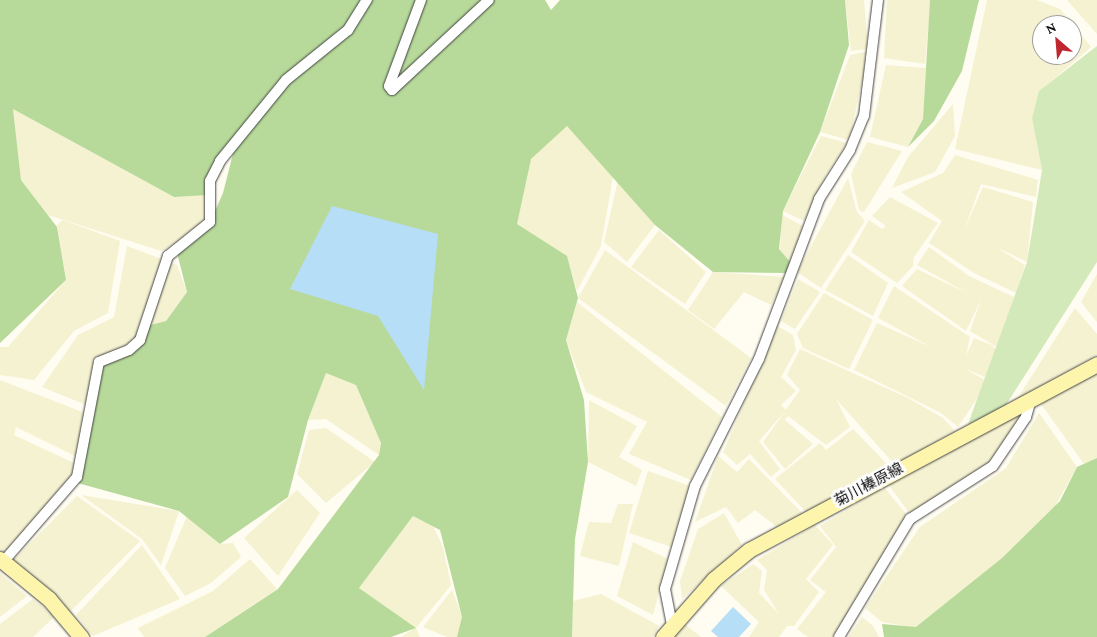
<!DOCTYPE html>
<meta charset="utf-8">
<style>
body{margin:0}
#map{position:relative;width:1097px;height:637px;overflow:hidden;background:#fffcf1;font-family:"Crimson Pro","Noto Sans JP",serif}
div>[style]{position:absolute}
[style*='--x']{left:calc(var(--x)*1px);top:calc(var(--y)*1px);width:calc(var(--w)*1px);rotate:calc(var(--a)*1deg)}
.farmland>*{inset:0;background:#f5f2d1}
.green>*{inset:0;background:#d3e9ba}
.forest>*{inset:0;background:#b7da9a}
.water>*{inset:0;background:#b6def6}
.roads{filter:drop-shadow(0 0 1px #424242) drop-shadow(0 0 1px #424242)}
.minor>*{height:10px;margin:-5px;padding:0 5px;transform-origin:5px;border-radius:5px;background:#fff}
.secondary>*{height:15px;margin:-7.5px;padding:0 7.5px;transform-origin:7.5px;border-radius:7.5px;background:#fef5ad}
span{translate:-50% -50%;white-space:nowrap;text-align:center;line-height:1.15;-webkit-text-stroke:5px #fff;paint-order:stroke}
.street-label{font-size:15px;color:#0f0f0f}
.north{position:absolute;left:1032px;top:15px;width:50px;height:50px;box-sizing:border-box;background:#fff;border:1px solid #9f9f9f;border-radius:50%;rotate:333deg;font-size:14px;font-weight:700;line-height:20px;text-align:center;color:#0f0f0f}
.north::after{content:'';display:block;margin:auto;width:18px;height:22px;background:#be272f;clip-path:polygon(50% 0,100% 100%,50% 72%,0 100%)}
</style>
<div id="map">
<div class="farmland">
<i style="clip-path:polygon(845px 0,864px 0,868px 49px,851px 51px)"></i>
<i style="clip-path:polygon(887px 0,931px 0,925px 64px,884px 58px)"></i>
<i style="clip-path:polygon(evenodd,987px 0,1037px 0,1060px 9px,1091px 47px,1039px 92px,1032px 118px,1042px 170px,955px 149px,987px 0,1042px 25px,1072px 25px,1072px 55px,1042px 55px,1042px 25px)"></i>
<i style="clip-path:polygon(1067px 0,1097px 0,1097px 34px)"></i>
<i style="clip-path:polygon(869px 51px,849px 140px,820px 132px,850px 55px)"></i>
<i style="clip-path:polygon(886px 65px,926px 68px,923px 119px,908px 147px,870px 137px)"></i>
<i style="clip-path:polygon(953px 104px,955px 136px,935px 172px,892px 188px,908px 157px)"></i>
<i style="clip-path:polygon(13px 109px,174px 197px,209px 195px,212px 215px,199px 230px,161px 251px,48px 215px,21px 180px)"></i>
<i style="clip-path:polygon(567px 125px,614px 171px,601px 246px,577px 291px,569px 265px,510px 226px,531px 159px)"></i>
<i style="clip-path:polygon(821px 136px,847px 143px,826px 175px,804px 221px,783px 211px)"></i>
<i style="clip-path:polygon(867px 142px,902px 151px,864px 212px,859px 210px,851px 174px)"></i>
<i style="clip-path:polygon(955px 155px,1038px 180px,1036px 197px,981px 184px,963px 233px,983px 187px,1033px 202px,1027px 262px,996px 247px,1025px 265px,1016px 293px,974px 273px,929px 243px,942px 221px,901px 192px,943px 173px)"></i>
<i style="clip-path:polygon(619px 175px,633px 187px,655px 225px,627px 262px,604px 242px)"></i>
<i style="clip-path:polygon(848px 178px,857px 212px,865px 221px,821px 288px,797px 272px)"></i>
<i style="clip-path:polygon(890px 197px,938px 223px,914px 257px,913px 266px,897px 283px,851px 252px,869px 220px,882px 229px,886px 226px,872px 216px)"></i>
<i style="clip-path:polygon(782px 215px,803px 226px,791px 265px,780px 250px)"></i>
<i style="clip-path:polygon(63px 220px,120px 241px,108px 313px,74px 331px,34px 380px,0 375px,0 347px,8px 347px,66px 280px,57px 225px)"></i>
<i style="clip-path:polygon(659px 230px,706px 272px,685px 304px,631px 267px)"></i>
<i style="clip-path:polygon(127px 246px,177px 265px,187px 292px,166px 321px,139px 328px,140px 340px,99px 362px,86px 405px,42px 387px,78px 335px,114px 317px)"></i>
<i style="clip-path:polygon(929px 247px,969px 276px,1014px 297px,1000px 349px,970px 331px,981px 300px,966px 331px,902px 286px,917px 269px,969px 294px,917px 265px)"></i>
<i style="clip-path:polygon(605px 250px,751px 358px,726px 406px,578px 298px)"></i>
<i style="clip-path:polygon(848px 255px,888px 283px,873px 316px,825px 290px)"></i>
<i style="clip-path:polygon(713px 272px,785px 277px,771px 305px,744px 292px,714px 329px,688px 310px)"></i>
<i style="clip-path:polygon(1097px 274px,1097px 322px,1081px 302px)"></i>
<i style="clip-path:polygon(798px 279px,820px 292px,795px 329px,781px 321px)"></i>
<i style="clip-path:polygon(894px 286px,970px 337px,966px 356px,974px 338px,992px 345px,999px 353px,987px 378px,966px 369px,988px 382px,958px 427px,941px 413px,854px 370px,877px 323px,931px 347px,878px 318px)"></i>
<i style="clip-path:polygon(824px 293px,873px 320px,849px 369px,803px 348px,797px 334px)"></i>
<i style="clip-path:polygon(577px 302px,722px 417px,691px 480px,629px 454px,647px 422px,586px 392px,566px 340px)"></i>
<i style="clip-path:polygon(1075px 308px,1097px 334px,1097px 355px,1017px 399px)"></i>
<i style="clip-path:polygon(777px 326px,793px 335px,796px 350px,781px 377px,796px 391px,781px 405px,786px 410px,759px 441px,780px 469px,771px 477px,750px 454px,737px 465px,723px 452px)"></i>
<i style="clip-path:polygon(800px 349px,908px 398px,943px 418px,955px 431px,895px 465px,836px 399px,850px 427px,826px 445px,788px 416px,785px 420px,813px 444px,785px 469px,763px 442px,800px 390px,787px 375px)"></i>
<i style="clip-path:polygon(1097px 367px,1097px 458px,1084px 464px,1038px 400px)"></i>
<i style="clip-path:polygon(326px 373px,348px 373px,366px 399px,381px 443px,379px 455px,326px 419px,308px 420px)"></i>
<i style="clip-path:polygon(0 380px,85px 413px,81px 459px,16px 427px,14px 435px,74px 463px,74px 482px,5px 554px,0 550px)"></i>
<i style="clip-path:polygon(589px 400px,637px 426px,619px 457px,642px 470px,636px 486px,588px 462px)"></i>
<i style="clip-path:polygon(1026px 408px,993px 466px,912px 517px,889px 485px)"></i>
<i style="clip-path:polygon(1039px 413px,1077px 467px,1055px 506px,1002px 558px,916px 628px,882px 622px,865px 608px,920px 527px,1006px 468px)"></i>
<i style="clip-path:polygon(326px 428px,375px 462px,326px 503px,297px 474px,309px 430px)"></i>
<i style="clip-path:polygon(853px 429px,891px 468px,807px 513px,775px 479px,820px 443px,826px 450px)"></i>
<i style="clip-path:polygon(718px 456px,737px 472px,749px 459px,802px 513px,781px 530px,755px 510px,738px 523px,726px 507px,695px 522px)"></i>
<i style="clip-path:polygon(648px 471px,690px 486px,672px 547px,629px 533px)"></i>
<i style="clip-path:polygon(884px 487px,910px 519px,857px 611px,833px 637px,808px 637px,797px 629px,826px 592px,810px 580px,836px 547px,820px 526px)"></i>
<i style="clip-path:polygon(297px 490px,320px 513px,278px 576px,244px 538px)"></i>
<i style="clip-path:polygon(81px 495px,179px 511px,161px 565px,142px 539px)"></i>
<i style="clip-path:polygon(77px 496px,140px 541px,70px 612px,12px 561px)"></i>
<i style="clip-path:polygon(618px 504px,633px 504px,619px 566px,580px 556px,589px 522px,611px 523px)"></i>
<i style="clip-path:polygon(190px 509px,220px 544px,233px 543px,241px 557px,211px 583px,185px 596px,165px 568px)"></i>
<i style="clip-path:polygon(724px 513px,742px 545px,682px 599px,680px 581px,698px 529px)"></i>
<i style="clip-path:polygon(413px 516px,433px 526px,443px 547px,451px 585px,416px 628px,420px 637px,401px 637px,415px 628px,359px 588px)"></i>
<i style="clip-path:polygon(815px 525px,833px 545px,806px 579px,819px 592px,794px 626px,787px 626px,779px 637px,749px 637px,759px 622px,721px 586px,753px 564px,762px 571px,759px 593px,779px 614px,764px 590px,767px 570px,757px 560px)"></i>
<i style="clip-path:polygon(633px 542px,668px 559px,653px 615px,617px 596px)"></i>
<i style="clip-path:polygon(142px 545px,180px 599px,93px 636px,76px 615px)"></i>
<i style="clip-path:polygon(250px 559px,277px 589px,205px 637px,144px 637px,138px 628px,213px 591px)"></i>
<i style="clip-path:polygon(0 573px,27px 596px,0 617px)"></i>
<i style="clip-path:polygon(452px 590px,470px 636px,470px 637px,447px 637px,423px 627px)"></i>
<i style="clip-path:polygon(601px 594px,659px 626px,653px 637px,572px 637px,573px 601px)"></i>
<i style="clip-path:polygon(33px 599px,55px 616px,33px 637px,0 637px,0 624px)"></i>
<i style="clip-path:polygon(862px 617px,873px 626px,879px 637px,848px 637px)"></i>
<i style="clip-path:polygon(681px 621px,701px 637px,673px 637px)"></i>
</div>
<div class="green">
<i style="clip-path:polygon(1097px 46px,1097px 262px,1004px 408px,968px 424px,1027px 262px,1042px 170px,1032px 118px,1039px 91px)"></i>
</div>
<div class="forest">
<i style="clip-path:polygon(0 0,545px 0,551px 10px,560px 0,845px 0,849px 45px,820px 132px,783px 211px,779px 249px,791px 263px,788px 273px,713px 272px,655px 225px,567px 126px,531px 159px,517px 224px,567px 256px,578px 298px,566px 340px,584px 400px,588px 462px,575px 539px,572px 637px,457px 637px,462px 617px,440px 530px,413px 516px,359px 588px,416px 628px,391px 637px,205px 637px,278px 589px,379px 455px,381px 443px,356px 385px,326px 373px,308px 420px,288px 497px,220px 544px,179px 511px,74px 482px,99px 362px,129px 350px,139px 328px,166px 321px,187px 292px,176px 249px,210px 222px,223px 193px,236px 142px,209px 195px,174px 197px,13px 109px,21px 180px,57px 227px,66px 280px,0 343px)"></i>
<i style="clip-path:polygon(930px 0,979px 0,962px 71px,934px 121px,908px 147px,923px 119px)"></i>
<i style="clip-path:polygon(1097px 458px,1097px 637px,884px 637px,882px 624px,916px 627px,1002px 558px,1060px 501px,1077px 467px)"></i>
</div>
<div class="water">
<i style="clip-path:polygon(332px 206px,438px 234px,424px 390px,378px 316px,290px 289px)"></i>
<i style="clip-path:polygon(733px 607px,751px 624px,739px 637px,718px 637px,711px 631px)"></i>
</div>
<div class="roads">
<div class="minor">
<i style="--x:421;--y:0;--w:92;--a:110.4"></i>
<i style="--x:389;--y:86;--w:5;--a:53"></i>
<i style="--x:392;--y:90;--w:132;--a:-42.9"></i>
<i style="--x:3;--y:562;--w:113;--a:-49"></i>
<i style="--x:77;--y:477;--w:117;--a:-79.2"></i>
<i style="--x:99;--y:362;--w:32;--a:-22"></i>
<i style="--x:129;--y:350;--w:15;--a:-42"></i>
<i style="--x:140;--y:340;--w:89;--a:-71.6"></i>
<i style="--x:168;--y:256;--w:54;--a:-39"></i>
<i style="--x:210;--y:222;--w:41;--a:-90"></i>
<i style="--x:210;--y:181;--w:22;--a:-63"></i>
<i style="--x:220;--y:161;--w:104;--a:-50.8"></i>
<i style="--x:286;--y:80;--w:80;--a:-38.9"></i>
<i style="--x:348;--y:30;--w:36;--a:-58"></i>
<i style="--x:672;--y:625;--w:37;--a:-101"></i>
<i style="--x:665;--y:589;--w:107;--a:-73.8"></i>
<i style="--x:695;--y:486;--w:142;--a:-63.3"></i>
<i style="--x:759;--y:359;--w:171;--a:-69.4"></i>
<i style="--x:819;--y:199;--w:58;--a:-57.7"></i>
<i style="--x:850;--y:150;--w:37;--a:-68"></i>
<i style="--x:864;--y:116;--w:117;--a:-83.1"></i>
<i style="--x:839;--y:637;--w:138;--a:-59"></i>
<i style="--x:910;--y:519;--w:98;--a:-32.6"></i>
<i style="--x:993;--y:466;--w:59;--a:-56"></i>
<i style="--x:1026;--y:417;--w:18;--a:-74"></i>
</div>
<div class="secondary">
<i style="--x:0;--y:559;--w:63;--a:39.2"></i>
<i style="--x:49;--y:599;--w:50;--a:49.9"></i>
<i style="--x:663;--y:637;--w:77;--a:-48.7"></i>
<i style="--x:714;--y:579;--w:45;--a:-39.6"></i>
<i style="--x:749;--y:550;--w:395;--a:-28.1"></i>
</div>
</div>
<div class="street-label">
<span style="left:869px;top:485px;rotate:-28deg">菊川榛原線</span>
</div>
<div class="north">N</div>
</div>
